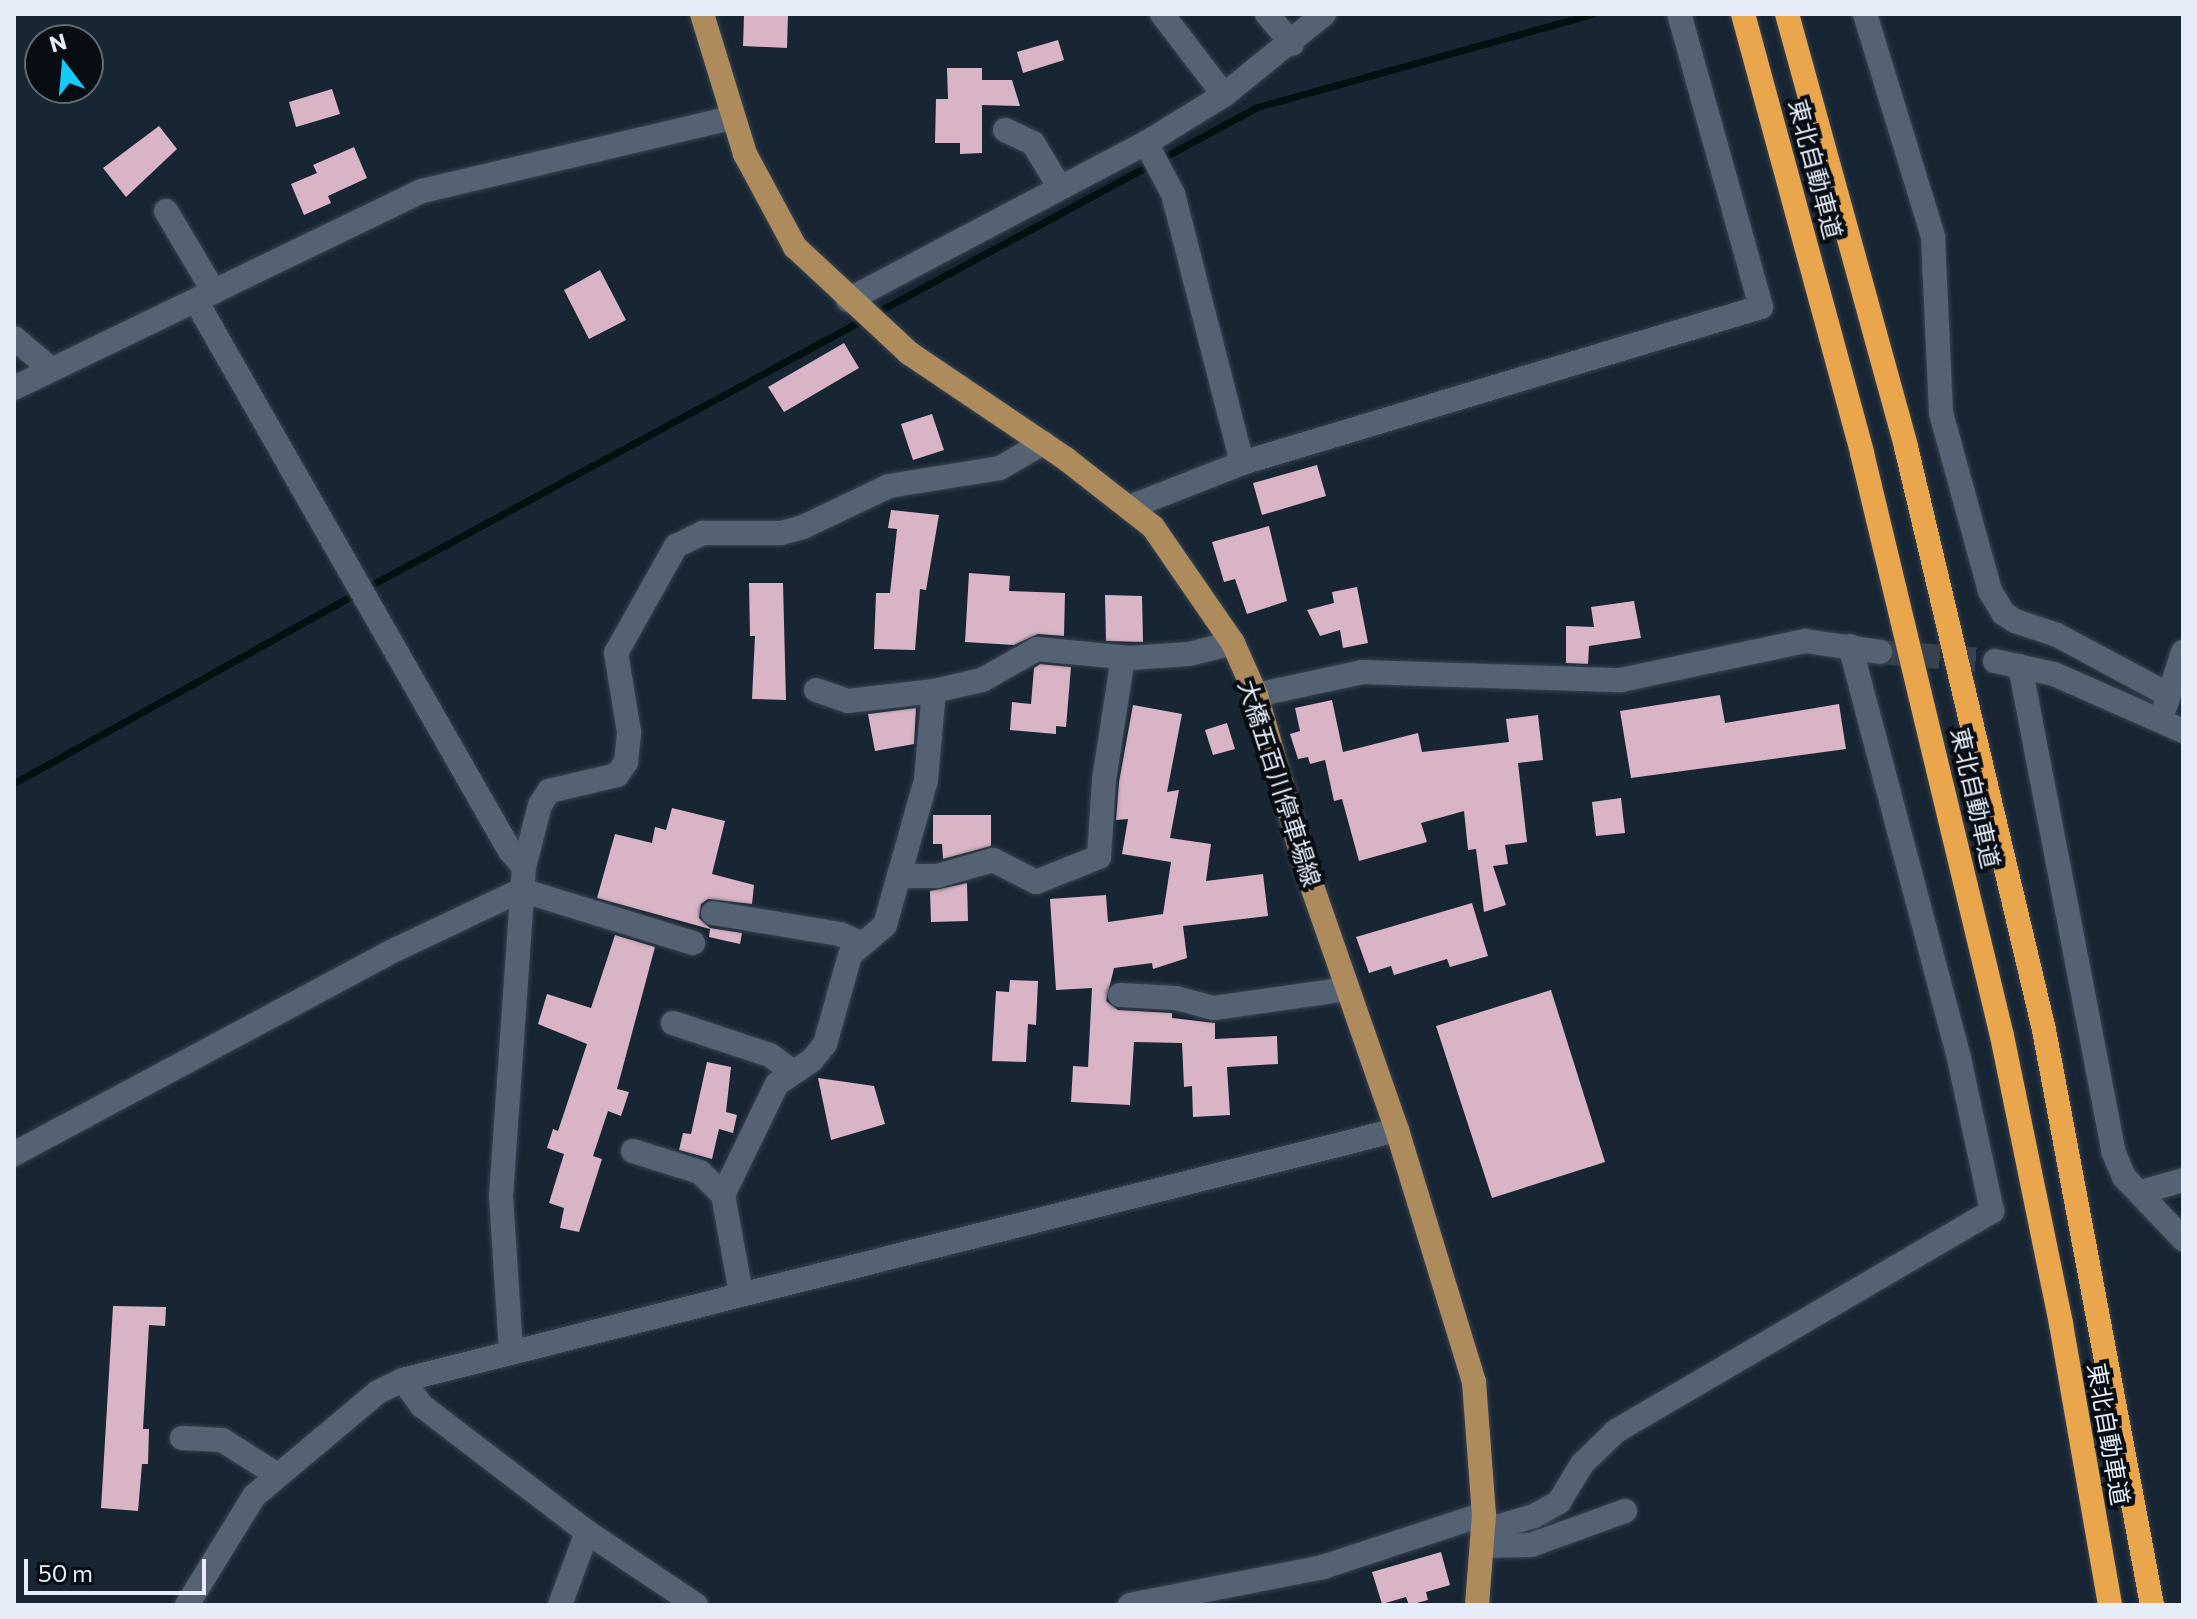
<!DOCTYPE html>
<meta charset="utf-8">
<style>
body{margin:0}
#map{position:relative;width:2197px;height:1619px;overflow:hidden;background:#182533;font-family:Commissioner,"Noto Sans JP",sans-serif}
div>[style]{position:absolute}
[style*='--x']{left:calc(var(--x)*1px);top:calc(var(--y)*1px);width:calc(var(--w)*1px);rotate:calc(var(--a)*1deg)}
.stream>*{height:7px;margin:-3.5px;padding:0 3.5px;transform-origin:3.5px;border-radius:3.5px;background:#001011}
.building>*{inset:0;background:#d8b4c6}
.minor-tunnel>*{height:24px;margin-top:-12px;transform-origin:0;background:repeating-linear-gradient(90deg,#374351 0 24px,transparent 0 36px)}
.roads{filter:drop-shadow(0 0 2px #39434f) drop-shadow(0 0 2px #39434f)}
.minor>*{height:24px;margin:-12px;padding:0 12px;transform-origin:12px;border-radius:12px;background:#546273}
.major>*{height:24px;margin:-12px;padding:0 12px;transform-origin:12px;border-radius:12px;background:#ad8b5c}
.highway>*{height:24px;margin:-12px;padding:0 12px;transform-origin:12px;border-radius:12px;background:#e9a64d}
span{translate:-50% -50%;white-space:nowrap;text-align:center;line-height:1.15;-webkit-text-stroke:8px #080d14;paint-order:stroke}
.street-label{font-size:24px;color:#e5eef8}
.frame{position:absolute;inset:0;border:16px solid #e5eef8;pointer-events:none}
.north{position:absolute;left:24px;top:24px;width:80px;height:80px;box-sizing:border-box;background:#080d14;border:2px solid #60676f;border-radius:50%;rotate:344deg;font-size:22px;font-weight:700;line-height:32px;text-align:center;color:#e5eef8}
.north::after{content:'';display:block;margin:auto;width:28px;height:36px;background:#14cafb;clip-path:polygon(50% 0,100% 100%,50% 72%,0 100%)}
.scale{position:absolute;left:24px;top:1559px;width:182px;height:36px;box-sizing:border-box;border:4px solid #e5eef8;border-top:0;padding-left:10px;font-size:24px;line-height:28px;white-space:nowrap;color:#e5eef8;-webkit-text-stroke:6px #080d14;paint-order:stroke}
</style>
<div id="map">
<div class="stream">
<i style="--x:375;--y:583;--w:1002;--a:-28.35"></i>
<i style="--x:1257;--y:107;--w:348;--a:-15.5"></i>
<i style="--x:14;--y:783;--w:386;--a:-29"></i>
</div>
<div class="building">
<i style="clip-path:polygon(744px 14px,788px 14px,787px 48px,743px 46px)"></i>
<i style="clip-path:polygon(1058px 40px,1064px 60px,1023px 73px,1017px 52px)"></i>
<i style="clip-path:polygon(947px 68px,982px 68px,982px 80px,1012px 80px,1020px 106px,982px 105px,982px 153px,960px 154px,960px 143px,935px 143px,936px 99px,948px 99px)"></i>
<i style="clip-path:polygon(332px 89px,340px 114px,296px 127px,289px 102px)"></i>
<i style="clip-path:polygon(159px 126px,177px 149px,126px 197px,103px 168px)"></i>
<i style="clip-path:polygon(354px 147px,367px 178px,328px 196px,331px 203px,304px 215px,291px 184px,317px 173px,313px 165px)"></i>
<i style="clip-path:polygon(600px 270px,626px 320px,589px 339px,564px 290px)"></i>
<i style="clip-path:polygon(844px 343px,859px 368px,784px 412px,768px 387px)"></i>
<i style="clip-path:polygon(932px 414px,944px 450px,913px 460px,901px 424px)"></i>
<i style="clip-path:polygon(1317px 465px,1326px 496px,1262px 515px,1253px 483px)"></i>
<i style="clip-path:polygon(891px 510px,939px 515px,926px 590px,920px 589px,915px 650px,874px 649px,876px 593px,890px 593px,897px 529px,888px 528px)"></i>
<i style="clip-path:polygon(1269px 526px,1287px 601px,1247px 614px,1235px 579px,1224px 582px,1212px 542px)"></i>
<i style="clip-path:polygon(969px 573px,1010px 576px,1009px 591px,1065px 593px,1064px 636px,1038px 634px,1014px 645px,965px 642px)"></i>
<i style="clip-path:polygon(749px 583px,783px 583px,786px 700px,752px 699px,755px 636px,750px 636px)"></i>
<i style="clip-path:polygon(1357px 587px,1368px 643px,1343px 648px,1340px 630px,1320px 636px,1307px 610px,1334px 603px,1332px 592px)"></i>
<i style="clip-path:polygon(1105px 595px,1142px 596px,1143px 642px,1106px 641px)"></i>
<i style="clip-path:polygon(1634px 601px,1641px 638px,1589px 646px,1588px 664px,1566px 663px,1566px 626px,1594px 627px,1591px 607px)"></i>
<i style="clip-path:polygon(1040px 664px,1071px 667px,1066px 727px,1056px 726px,1056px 734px,1010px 730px,1012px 702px,1031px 704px,1034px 668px)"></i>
<i style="clip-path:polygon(1720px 695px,1725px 723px,1839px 704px,1846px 749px,1631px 778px,1620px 711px)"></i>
<i style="clip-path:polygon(1332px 700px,1343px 752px,1418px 733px,1422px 752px,1509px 742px,1506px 719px,1538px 715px,1543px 760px,1518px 763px,1527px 842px,1505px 845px,1508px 864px,1493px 866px,1506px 905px,1484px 912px,1476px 849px,1468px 850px,1464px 811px,1421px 823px,1427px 842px,1359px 861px,1342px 799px,1334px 801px,1325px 760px,1310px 764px,1308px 757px,1298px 759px,1290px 734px,1300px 731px,1295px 708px)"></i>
<i style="clip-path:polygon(1133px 705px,1182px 714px,1167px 792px,1179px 790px,1170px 838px,1211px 844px,1206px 881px,1263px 874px,1268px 916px,1183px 926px,1187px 958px,1153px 969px,1152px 963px,1114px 968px,1106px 1001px,1118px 1010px,1172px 1013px,1172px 1018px,1215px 1023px,1215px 1039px,1277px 1036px,1278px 1064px,1227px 1067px,1230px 1115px,1193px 1117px,1192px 1086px,1184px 1087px,1182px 1043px,1134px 1042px,1130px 1105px,1071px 1102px,1073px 1066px,1088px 1067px,1092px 988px,1056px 990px,1050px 899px,1106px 895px,1108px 922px,1163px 914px,1171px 862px,1122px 854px,1128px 819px,1116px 820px,1119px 782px)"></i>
<i style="clip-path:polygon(916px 708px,914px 744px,875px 751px,868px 714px)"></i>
<i style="clip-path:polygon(1227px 723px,1235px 749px,1213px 755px,1205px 730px)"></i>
<i style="clip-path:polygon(1621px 798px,1625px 833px,1596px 836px,1592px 802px)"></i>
<i style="clip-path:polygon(672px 808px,725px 821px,712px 874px,754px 885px,752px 904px,708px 899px,701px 904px,699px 918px,710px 928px,742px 933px,740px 944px,709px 937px,710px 929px,597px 898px,615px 834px,652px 843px,655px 827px,666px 830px)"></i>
<i style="clip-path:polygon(933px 815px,991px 815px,991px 846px,943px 859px,942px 844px,933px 844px)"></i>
<i style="clip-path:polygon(967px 883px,968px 921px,931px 922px,930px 891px)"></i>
<i style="clip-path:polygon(1472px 903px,1488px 956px,1450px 967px,1447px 959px,1394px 975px,1391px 966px,1369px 973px,1356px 937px)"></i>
<i style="clip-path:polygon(615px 935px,655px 947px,617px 1089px,629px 1092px,621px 1116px,608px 1111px,593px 1156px,602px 1159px,579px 1232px,560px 1228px,564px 1208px,549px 1203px,564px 1154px,547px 1148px,553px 1129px,558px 1131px,587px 1044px,538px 1024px,547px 994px,591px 1008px)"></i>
<i style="clip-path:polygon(1010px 980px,1038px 981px,1036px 1025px,1028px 1024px,1026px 1062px,992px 1061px,996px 991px,1009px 992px)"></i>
<i style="clip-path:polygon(1551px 990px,1605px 1162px,1492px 1198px,1436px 1026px)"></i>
<i style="clip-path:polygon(707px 1062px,731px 1067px,726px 1112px,737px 1115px,733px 1133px,719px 1129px,712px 1159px,679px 1150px,683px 1133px,691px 1134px)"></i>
<i style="clip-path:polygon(818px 1078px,874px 1086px,885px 1124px,831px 1140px)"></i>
<i style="clip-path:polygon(113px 1306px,166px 1307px,165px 1326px,149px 1325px,143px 1429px,149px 1429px,148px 1464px,142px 1464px,138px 1511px,101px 1508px)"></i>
<i style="clip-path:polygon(1441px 1552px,1450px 1585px,1426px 1592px,1428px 1600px,1409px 1605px,1406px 1597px,1382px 1604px,1372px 1572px)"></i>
</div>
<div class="minor-tunnel">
<i style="--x:1880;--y:652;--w:115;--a:4.5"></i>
</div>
<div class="roads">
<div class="minor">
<i style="--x:1162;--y:14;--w:102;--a:52.6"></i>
<i style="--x:1267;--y:14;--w:39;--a:50"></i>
<i style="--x:1865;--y:14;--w:233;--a:73"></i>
<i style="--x:1933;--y:237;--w:176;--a:87.4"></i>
<i style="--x:1941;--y:413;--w:185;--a:74.6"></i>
<i style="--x:1990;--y:591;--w:26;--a:59"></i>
<i style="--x:2003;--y:613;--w:14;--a:34"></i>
<i style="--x:2015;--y:621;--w:44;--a:18.4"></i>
<i style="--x:2057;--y:635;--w:125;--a:28.2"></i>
<i style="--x:1005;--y:130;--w:31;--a:25"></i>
<i style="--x:1033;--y:143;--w:52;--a:59"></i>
<i style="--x:1146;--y:143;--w:58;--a:62.1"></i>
<i style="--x:1173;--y:194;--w:278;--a:75.6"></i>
<i style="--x:166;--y:211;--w:94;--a:59.3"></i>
<i style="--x:848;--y:300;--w:337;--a:-27.8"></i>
<i style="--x:1146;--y:143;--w:92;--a:-31.6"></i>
<i style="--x:1224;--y:95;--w:129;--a:-39"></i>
<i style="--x:196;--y:301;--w:633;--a:60.28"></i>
<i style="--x:510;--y:851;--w:21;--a:49"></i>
<i style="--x:524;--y:867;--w:330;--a:94"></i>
<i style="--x:501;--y:1196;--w:153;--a:86.3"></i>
<i style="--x:14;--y:338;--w:48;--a:40"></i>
<i style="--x:14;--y:388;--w:453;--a:-25.8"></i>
<i style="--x:422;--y:191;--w:317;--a:-13.3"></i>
<i style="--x:1130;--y:507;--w:120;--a:-21.4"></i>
<i style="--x:1242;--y:463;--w:542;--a:-16.73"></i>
<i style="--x:1761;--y:307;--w:304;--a:-105.6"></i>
<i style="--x:1995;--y:661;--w:60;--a:12.4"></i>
<i style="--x:2054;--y:674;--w:141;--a:23.8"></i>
<i style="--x:2020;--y:666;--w:494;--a:79.1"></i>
<i style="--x:2113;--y:1151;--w:28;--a:67"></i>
<i style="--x:2124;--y:1177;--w:86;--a:46.4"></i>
<i style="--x:816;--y:690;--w:34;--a:19"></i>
<i style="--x:848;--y:701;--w:87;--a:-6.6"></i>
<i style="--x:1256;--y:695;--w:108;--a:-12.2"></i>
<i style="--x:1362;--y:672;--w:259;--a:1.8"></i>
<i style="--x:1621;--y:680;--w:188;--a:-12"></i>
<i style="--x:1805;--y:641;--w:76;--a:8.3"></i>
<i style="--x:2165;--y:707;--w:58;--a:-71.9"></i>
<i style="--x:524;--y:867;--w:64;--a:-75.5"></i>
<i style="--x:540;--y:805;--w:17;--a:-57"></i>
<i style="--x:549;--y:791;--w:70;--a:-13.2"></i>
<i style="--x:617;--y:775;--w:16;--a:-55"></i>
<i style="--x:626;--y:762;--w:30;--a:-84"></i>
<i style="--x:629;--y:732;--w:80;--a:-99.3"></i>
<i style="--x:616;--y:653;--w:123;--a:-60.7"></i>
<i style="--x:676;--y:546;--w:30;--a:-26"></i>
<i style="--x:703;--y:533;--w:78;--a:0"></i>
<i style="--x:781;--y:533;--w:23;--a:-15"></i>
<i style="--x:803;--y:527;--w:95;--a:-25.5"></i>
<i style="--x:889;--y:486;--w:112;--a:-9.2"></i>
<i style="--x:1000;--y:468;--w:50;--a:-30.2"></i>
<i style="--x:899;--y:876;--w:38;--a:0"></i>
<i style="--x:937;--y:876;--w:58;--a:-15.9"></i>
<i style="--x:993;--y:860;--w:48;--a:27.1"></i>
<i style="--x:1036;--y:882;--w:68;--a:-21.6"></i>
<i style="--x:1099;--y:857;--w:77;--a:-86.3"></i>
<i style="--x:1104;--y:780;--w:124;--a:-81.2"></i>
<i style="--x:713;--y:913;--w:129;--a:9.4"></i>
<i style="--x:840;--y:934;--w:22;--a:24"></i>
<i style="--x:1120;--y:995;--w:56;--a:3.1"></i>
<i style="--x:1176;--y:998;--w:39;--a:15"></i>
<i style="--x:1214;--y:1008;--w:134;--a:-8.1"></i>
<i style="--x:673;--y:1023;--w:102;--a:18.3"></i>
<i style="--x:770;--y:1055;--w:26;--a:37"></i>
<i style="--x:633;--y:1151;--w:70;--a:17.4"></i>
<i style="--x:700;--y:1172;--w:33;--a:45"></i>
<i style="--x:14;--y:1154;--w:434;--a:-28.2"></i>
<i style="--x:397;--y:949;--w:137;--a:-25.4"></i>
<i style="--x:521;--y:890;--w:180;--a:17.1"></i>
<i style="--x:2141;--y:1192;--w:44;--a:-15.9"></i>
<i style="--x:741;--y:1293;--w:100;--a:-100.4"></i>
<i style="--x:723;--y:1195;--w:123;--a:-64.1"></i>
<i style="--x:777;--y:1084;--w:42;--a:-34.4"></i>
<i style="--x:812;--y:1060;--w:21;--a:-51"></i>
<i style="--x:825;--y:1044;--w:92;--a:-74.3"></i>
<i style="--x:850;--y:955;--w:46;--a:-40.6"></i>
<i style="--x:885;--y:925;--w:151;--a:-74.2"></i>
<i style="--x:926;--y:780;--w:89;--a:-84.9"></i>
<i style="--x:934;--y:691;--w:49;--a:-12.9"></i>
<i style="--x:982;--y:680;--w:63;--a:-29.4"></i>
<i style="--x:1037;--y:649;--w:93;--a:5.5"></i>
<i style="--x:1130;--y:658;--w:59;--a:-3.9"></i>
<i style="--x:1189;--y:654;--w:45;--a:-14"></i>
<i style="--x:403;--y:1380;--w:32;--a:54"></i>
<i style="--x:422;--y:1406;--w:208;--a:37.4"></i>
<i style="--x:587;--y:1532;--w:131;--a:33.8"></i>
<i style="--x:182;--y:1438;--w:40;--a:2.9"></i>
<i style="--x:222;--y:1440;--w:64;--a:32.2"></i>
<i style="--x:1483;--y:1531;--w:53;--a:-16.4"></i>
<i style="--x:1534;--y:1516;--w:29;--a:-29"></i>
<i style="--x:1559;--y:1502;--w:44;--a:-58.8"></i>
<i style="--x:1582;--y:1464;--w:47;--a:-44.1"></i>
<i style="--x:1616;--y:1431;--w:436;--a:-30.3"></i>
<i style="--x:1992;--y:1211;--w:157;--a:-102.2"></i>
<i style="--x:1959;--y:1058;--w:426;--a:-104.8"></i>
<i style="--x:1482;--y:1546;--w:49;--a:-1.2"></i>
<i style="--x:1531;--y:1545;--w:100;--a:-19.9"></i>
<i style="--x:187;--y:1605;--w:128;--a:-58.4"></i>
<i style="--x:254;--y:1496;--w:162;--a:-40"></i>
<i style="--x:378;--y:1392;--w:28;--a:-26"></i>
<i style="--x:403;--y:1380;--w:1025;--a:-14.12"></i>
<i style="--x:560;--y:1605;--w:78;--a:-69.7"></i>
<i style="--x:1130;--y:1605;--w:197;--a:-11.1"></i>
<i style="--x:1323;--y:1567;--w:169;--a:-18.2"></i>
</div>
<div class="major">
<i style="--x:702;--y:14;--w:146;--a:72.9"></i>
<i style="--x:745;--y:154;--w:106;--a:61.7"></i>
<i style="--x:795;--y:247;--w:156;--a:42.9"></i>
<i style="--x:909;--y:353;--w:189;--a:34"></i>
<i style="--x:1066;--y:459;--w:110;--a:38"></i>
<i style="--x:1153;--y:527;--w:141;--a:55.4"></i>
<i style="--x:1233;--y:643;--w:57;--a:66.1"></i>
<i style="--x:1256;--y:695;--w:178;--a:74"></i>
<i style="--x:1305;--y:866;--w:280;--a:70.8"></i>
<i style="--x:1397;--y:1130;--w:264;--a:73"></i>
<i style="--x:1474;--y:1382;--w:132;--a:85.7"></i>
<i style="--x:1484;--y:1514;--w:91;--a:94.4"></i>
</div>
<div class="highway">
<i style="--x:1743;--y:14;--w:455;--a:74.8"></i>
<i style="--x:1862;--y:453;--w:600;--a:76.5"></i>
<i style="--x:2002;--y:1036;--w:294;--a:78.4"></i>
<i style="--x:2061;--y:1324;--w:285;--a:80.1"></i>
<i style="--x:1787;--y:14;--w:449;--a:74.6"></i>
<i style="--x:1906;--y:447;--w:599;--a:76.68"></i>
<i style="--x:2044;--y:1030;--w:585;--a:79.36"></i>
</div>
</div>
<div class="street-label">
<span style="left:1816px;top:169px;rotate:75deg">東北自動車道</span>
<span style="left:1280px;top:783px;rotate:72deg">大橋五百川停車場線</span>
<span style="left:1976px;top:798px;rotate:77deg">東北自動車道</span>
<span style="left:2109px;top:1434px;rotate:80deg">東北自動車道</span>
</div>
<div class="frame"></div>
<div class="north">N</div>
<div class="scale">50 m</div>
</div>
